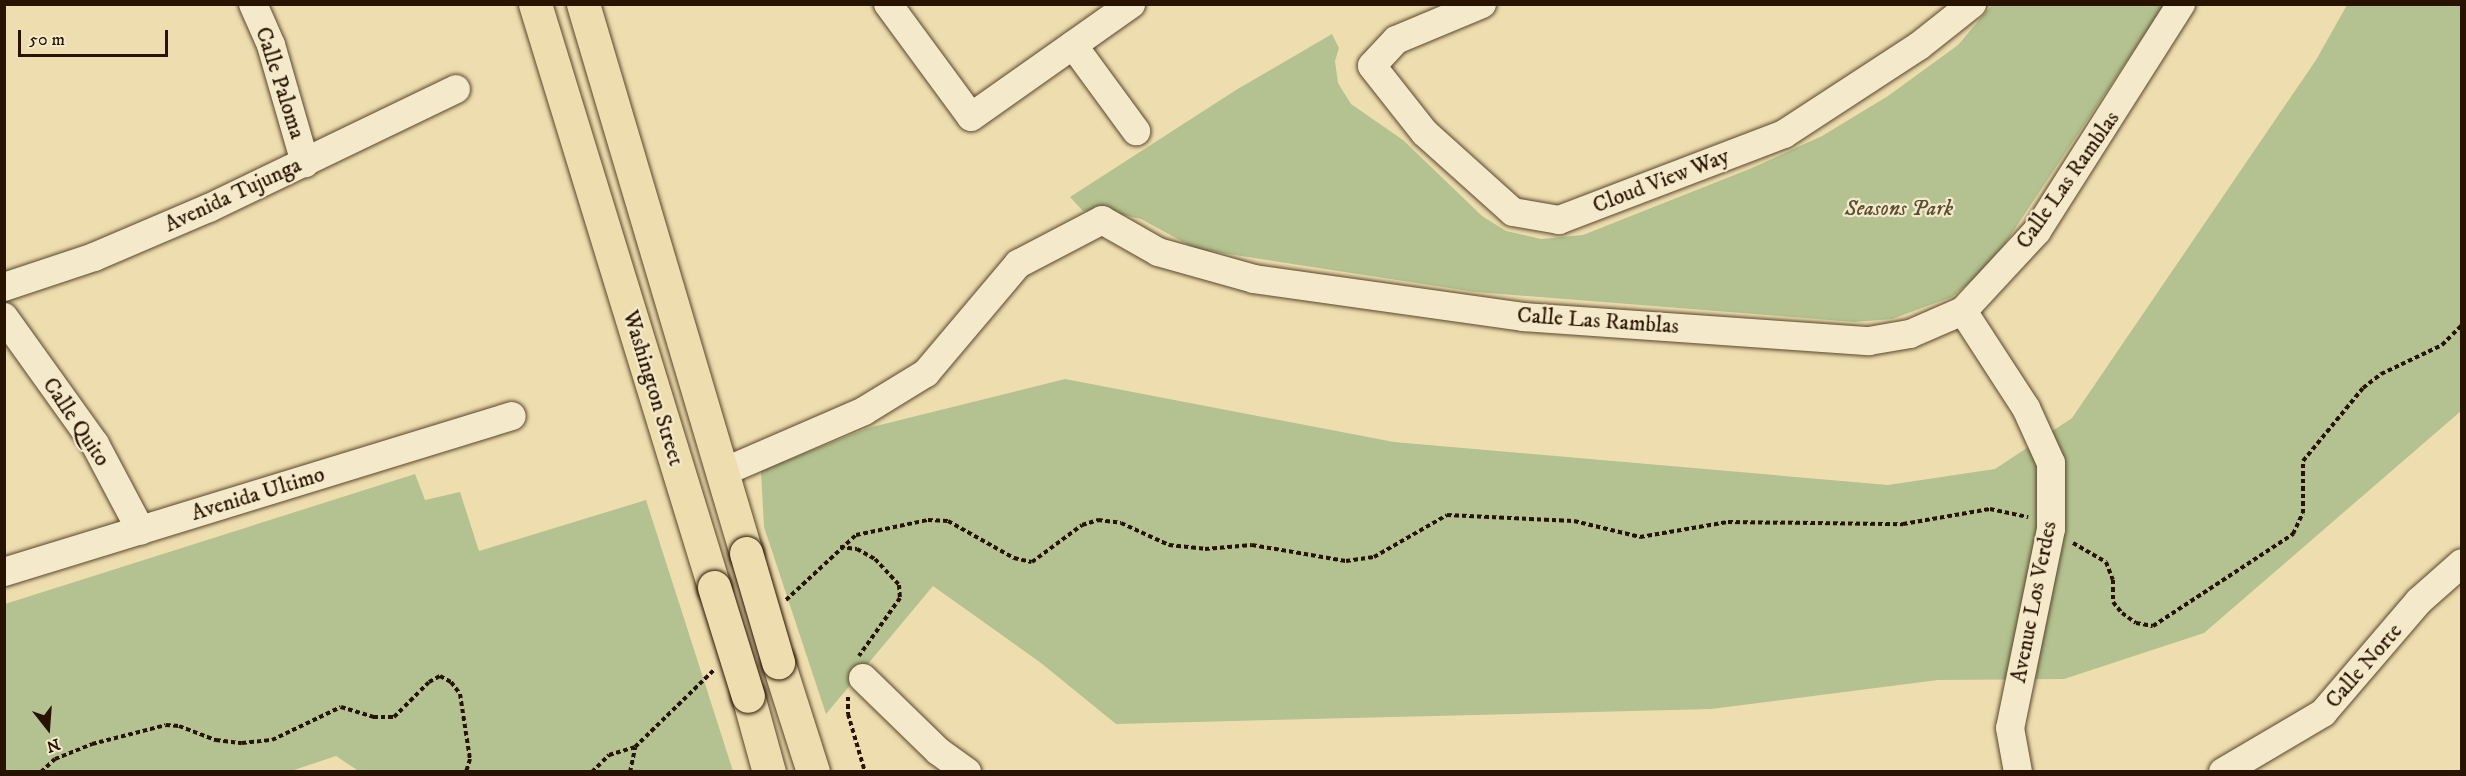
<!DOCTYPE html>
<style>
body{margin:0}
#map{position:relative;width:2466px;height:776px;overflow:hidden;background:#eedeaf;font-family:"IM FELL DW Pica",serif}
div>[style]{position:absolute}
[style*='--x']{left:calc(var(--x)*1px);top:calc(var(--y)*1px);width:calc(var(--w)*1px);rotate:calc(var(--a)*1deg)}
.green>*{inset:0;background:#b3c290}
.path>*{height:4px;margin-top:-2px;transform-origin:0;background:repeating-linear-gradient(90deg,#281300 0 4.5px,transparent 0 7.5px)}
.roads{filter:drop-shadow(0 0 2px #5a462c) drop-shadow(0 0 2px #5a462c)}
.minor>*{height:28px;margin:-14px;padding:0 14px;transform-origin:14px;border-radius:14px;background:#f4eacb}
.major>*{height:33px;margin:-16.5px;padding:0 16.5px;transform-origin:16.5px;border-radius:16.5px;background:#eedeaf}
.bridges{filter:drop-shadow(0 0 2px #281300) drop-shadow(0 0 2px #281300)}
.major-bridge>*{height:33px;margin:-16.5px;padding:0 16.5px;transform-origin:16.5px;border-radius:16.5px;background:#eedeaf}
span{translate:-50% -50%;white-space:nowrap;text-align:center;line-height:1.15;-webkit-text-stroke:4.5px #f4eacb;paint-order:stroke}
.street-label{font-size:22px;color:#281300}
.park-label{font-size:22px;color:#595032;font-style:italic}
.frame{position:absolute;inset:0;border:6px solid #281300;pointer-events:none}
.north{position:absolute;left:18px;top:698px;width:60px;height:60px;-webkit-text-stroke:4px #f4eacb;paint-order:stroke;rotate:163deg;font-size:16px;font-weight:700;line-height:24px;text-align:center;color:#281300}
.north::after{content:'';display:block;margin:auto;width:21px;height:27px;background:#281300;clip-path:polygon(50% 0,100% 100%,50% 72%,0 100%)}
.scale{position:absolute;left:18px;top:30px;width:150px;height:27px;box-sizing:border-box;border:3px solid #281300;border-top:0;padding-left:8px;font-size:18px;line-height:21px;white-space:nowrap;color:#281300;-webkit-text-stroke:4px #f4eacb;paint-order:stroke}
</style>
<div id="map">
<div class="green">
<i style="clip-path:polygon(1992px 5px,2164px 5px,2002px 248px,1978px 275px,1952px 297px,1892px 319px,1855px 322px,1475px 292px,1196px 249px,1141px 219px,1101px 210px,1083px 211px,1070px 197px,1236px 90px,1332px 34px,1339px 48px,1335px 61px,1338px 83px,1351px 104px,1403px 140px,1482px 216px,1506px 231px,1541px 239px,1583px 235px,1752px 168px,1822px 136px,1888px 96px,1958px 45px)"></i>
<i style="clip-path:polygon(2347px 5px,2461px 5px,2461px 411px,2204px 633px,2064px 679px,1938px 680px,1711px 709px,1116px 724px,1041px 663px,933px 586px,826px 714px,764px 527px,761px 471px,868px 428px,1065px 379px,1394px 442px,1888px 485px,1995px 469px,2072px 418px,2316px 60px)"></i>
<i style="clip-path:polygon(415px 474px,425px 500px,460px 492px,479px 551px,646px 500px,733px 771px,360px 772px,336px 756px,288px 772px,5px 771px,5px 604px)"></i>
</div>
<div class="path">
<i style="--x:2073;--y:543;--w:38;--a:30"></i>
<i style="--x:2106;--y:562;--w:19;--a:69"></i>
<i style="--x:2113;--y:580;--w:22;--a:90"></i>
<i style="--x:2113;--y:602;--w:14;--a:51"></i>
<i style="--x:2122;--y:613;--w:17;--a:36"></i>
<i style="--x:2136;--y:623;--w:17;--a:10"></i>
<i style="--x:2153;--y:626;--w:168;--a:-33.3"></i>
<i style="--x:2293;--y:534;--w:23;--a:-65"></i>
<i style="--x:2303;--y:513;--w:52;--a:-90"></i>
<i style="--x:2303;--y:461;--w:94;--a:-50.6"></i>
<i style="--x:2363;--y:388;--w:23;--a:-38"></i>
<i style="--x:2381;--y:374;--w:68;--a:-25.4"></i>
<i style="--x:2442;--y:345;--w:28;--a:-45"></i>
<i style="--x:840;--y:547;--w:17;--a:7"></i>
<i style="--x:857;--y:549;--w:21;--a:29"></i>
<i style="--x:875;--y:559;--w:35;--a:47"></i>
<i style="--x:899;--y:585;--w:13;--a:86"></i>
<i style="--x:900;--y:598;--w:71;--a:125.3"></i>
<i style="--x:786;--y:600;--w:96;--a:-42.9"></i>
<i style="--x:856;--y:535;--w:74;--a:-11.8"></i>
<i style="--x:928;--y:520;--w:20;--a:3"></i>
<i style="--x:948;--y:521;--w:76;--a:29.3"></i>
<i style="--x:1014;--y:558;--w:18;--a:13"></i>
<i style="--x:1032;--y:562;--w:62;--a:-36.5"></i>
<i style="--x:1082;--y:525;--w:17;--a:-17"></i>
<i style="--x:1098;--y:520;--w:23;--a:7"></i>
<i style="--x:1121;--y:523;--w:53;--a:24.6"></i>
<i style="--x:1169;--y:545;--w:36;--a:6"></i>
<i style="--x:1205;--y:549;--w:47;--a:-4.9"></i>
<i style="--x:1252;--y:545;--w:95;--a:9.7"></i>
<i style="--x:1346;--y:561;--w:28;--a:-8"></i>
<i style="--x:1374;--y:557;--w:84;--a:-29.9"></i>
<i style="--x:1447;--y:515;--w:127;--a:2.7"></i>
<i style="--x:1574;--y:521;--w:68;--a:13.6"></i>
<i style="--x:1640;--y:537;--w:89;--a:-9.7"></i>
<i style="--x:1728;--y:522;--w:175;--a:0.7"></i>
<i style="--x:1903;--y:524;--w:88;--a:-9.8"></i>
<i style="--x:1990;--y:509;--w:39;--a:12"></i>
<i style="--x:848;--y:697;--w:17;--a:90"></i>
<i style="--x:848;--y:714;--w:60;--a:73.7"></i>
<i style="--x:41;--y:772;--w:19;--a:-43"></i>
<i style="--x:55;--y:759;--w:40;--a:-22"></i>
<i style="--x:92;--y:744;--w:76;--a:-14.4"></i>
<i style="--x:166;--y:725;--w:13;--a:4"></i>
<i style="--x:179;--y:726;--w:40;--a:21"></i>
<i style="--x:216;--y:740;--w:26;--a:7"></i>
<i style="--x:242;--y:743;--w:30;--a:-6"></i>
<i style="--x:272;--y:740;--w:76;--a:-25.6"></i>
<i style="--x:341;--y:707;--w:34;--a:17"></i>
<i style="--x:373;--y:717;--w:21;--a:0"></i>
<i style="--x:394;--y:717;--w:49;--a:-45"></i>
<i style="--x:429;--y:682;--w:13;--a:-29"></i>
<i style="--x:440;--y:676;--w:13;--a:29"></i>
<i style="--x:451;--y:682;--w:15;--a:53"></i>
<i style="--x:460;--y:694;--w:66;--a:81.3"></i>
<i style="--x:470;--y:759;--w:14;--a:107"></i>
<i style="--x:592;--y:772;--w:24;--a:-45"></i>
<i style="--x:609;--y:755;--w:27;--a:-17"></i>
<i style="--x:635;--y:747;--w:110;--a:-44.3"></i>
<i style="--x:630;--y:772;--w:25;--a:-78"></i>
</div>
<div class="roads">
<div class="minor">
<i style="--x:253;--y:4;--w:45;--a:66.3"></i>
<i style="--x:271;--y:45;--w:123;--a:73.9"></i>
<i style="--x:888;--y:4;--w:140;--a:53.7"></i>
<i style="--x:971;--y:117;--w:196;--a:-35.2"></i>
<i style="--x:1482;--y:4;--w:93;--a:157.3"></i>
<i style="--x:1396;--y:40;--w:35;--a:133"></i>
<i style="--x:1372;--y:66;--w:85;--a:51.7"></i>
<i style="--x:1425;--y:133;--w:118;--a:41.9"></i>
<i style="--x:1513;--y:212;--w:47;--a:9.9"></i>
<i style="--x:1559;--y:220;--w:241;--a:-20.9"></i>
<i style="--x:1784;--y:134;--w:161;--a:-33.1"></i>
<i style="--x:1919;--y:46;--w:68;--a:-38.4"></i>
<i style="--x:1073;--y:45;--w:107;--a:53.8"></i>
<i style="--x:4;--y:287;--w:95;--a:-18.4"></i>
<i style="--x:94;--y:257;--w:125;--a:-23.1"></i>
<i style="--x:209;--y:208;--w:274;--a:-25.7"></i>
<i style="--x:1963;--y:311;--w:116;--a:57"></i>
<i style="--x:2026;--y:408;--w:60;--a:65.6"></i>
<i style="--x:2051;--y:463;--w:66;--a:90"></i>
<i style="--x:2051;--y:529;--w:203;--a:101.6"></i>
<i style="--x:2010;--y:728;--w:45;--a:79.7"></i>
<i style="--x:4;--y:317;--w:156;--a:54.4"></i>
<i style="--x:95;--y:444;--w:98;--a:62.1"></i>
<i style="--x:721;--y:473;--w:156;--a:-23.4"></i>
<i style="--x:864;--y:411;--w:73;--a:-31.5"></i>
<i style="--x:926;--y:373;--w:143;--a:-49.8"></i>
<i style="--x:1018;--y:264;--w:95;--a:-27.6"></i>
<i style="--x:1102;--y:220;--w:64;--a:29.7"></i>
<i style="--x:1158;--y:252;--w:100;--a:15.7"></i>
<i style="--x:1254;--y:279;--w:272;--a:8"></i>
<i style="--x:1523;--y:317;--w:347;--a:4"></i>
<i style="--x:1869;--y:341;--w:42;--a:-9.7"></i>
<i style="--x:1910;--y:334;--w:58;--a:-23.5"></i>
<i style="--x:1963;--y:311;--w:109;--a:-47.2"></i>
<i style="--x:2037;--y:231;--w:269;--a:-57.6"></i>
<i style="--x:4;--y:572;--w:531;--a:-17.07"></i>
<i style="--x:863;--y:678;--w:105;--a:44.2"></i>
<i style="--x:938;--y:751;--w:36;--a:36"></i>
<i style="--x:2223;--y:772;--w:116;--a:-30.5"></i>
<i style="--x:2323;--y:713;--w:148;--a:-49.4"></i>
<i style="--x:2419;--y:601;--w:57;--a:-41.5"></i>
</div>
<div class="major">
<i style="--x:535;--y:4;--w:610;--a:72.93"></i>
<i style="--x:583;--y:4;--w:573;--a:73.46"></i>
<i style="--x:778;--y:662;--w:115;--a:72.3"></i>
<i style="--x:748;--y:696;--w:79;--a:74.6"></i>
</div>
</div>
<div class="bridges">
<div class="major-bridge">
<i style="--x:746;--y:553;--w:114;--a:73.6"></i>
<i style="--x:714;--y:587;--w:114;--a:72.7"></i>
</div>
</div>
<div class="street-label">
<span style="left:280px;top:83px;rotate:72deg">Calle Paloma</span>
<span style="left:2068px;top:180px;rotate:-55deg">Calle Las Ramblas</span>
<span style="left:1661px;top:181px;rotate:-21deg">Cloud View Way</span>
<span style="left:233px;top:195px;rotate:-25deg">Avenida Tujunga</span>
<span style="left:1598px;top:321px;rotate:4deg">Calle Las Ramblas</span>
<span style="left:653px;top:388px;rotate:73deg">Washington Street</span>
<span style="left:76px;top:422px;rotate:56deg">Calle Quito</span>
<span style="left:258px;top:494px;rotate:-17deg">Avenida Ultimo</span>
<span style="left:2034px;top:602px;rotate:-79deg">Avenue Los Verdes</span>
<span style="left:2364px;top:666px;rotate:-49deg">Calle Norte</span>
</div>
<div class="park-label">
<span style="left:1899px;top:209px">Seasons Park</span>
</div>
<div class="frame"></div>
<div class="north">N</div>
<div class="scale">50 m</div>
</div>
